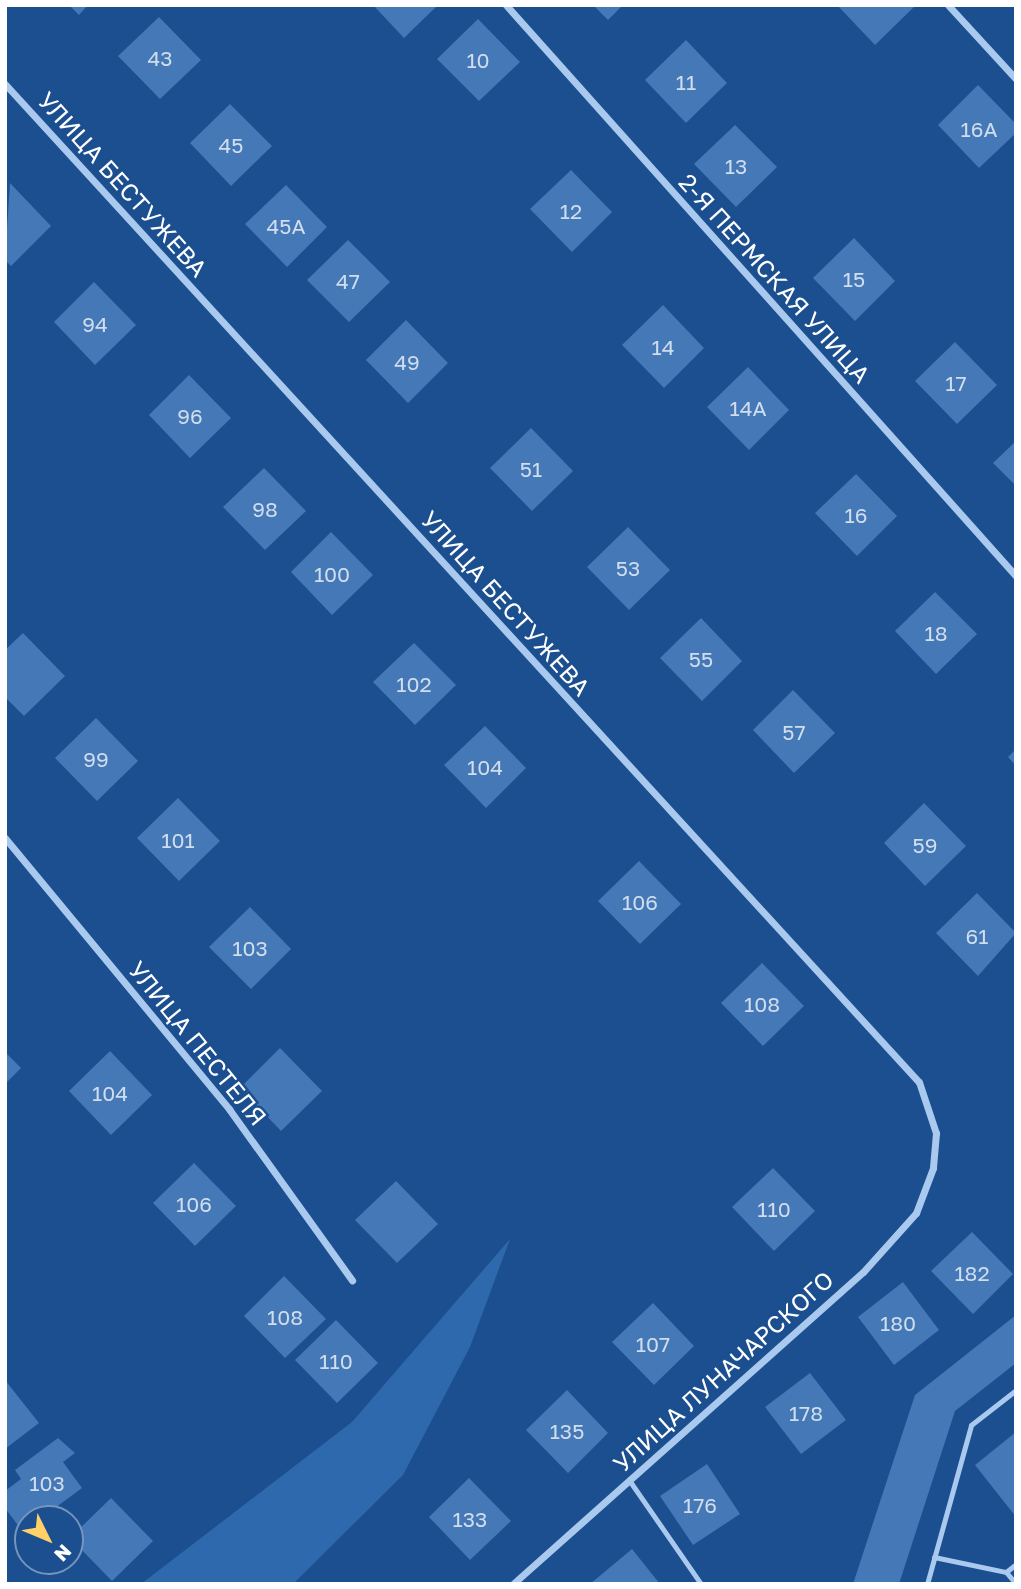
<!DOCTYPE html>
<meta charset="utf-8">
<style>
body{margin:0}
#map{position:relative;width:1021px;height:1589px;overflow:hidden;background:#1b4f8f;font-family:"Golos Text",sans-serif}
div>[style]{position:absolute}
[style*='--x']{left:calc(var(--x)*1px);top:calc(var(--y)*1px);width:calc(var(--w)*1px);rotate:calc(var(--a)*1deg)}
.green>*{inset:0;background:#2e69ad}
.building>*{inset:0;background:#4478b7}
.lane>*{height:5px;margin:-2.5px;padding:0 2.5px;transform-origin:2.5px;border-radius:2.5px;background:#a9c9ee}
.street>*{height:7px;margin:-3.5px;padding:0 3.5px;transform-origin:3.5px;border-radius:3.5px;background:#a9c9ee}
span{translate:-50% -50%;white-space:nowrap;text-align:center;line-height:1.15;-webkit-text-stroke:5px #1b4f8f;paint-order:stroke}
.number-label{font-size:21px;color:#d0dded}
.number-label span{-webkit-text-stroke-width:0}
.street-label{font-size:24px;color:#fff}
.frame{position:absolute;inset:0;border:7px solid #fff;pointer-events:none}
.north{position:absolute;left:14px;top:1505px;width:70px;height:70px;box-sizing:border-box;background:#1b4f8f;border:2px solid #7695bc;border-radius:50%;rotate:133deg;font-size:19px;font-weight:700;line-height:28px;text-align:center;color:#fff}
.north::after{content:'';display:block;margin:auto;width:24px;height:32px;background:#ffd166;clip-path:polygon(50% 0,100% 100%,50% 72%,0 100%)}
</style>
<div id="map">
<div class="green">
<i style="clip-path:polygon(510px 1239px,470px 1347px,403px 1475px,293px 1584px,141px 1584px,352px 1422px)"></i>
</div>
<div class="building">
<i style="clip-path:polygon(69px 5px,88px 5px,79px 15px)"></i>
<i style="clip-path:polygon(373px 5px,438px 5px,404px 38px)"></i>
<i style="clip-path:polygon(593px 5px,623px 5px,608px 20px)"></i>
<i style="clip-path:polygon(837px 5px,916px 5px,875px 45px)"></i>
<i style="clip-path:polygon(159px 17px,201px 60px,160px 99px,118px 56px)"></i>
<i style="clip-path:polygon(478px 19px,520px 62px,479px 101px,437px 59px)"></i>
<i style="clip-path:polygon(686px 40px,727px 83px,686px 123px,645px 80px)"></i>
<i style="clip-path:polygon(978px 85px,1016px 124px,1016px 133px,979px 168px,938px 125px)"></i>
<i style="clip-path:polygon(230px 104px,272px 146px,231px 186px,190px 143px)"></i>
<i style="clip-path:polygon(735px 125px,777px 167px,736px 207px,694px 164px)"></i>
<i style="clip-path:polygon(571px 170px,612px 212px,572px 252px,530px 209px)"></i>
<i style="clip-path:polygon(10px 183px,51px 226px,11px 266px,5px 260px)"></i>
<i style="clip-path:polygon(286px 185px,327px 227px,287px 267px,245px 224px)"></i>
<i style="clip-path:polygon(854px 238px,895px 281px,855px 321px,813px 278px)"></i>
<i style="clip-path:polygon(348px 240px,390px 282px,349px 322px,307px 280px)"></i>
<i style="clip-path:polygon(94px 282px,136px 325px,95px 365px,54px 322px)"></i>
<i style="clip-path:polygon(663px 305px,704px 348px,664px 388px,622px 345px)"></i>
<i style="clip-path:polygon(406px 320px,448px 363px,408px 403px,366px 360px)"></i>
<i style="clip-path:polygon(955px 342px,997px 385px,957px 424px,915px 381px)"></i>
<i style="clip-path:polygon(748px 367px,789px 410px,749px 450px,707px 407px)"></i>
<i style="clip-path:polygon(189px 375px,231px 418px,190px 458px,149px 415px)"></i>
<i style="clip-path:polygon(531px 428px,573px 471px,532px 511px,490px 468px)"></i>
<i style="clip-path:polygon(1016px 441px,1016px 486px,993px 463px)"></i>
<i style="clip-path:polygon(264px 468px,306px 511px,265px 550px,223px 507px)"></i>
<i style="clip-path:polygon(856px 474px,897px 516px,857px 556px,815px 513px)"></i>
<i style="clip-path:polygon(628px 527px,670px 570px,629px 610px,587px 567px)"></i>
<i style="clip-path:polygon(331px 532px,373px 575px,332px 615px,291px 572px)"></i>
<i style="clip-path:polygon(935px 592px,977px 634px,936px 674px,895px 631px)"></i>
<i style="clip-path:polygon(701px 618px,742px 661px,702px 701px,660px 658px)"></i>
<i style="clip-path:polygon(23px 633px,65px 676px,24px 716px,5px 697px,5px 650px)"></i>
<i style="clip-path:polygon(414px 643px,456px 685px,415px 725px,373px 682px)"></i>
<i style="clip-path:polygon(793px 690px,835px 733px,794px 773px,753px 730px)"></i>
<i style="clip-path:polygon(96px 718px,138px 761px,97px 801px,55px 758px)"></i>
<i style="clip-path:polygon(485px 726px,526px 768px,486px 808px,444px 765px)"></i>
<i style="clip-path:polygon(1016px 749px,1016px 766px,1008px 757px)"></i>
<i style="clip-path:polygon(178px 798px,220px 841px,179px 881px,137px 838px)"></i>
<i style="clip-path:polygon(924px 803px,966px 846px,925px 886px,884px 843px)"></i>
<i style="clip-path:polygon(639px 861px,681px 904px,640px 944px,598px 901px)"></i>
<i style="clip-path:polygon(977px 893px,1016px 933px,978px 976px,936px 933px)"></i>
<i style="clip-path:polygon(250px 907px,291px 949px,251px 989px,209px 947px)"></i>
<i style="clip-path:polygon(762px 963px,804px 1006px,763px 1046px,721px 1003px)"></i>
<i style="clip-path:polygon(280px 1048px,322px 1091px,281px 1131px,240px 1088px)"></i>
<i style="clip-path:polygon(110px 1051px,152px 1095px,111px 1135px,69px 1091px)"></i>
<i style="clip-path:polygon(5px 1052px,21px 1068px,5px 1084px)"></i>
<i style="clip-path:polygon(194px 1163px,236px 1206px,195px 1246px,153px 1203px)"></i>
<i style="clip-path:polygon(773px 1168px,815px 1211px,774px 1251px,732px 1207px)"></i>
<i style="clip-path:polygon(396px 1181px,438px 1224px,397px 1263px,355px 1220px)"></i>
<i style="clip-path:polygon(972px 1232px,1013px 1274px,973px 1314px,931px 1271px)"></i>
<i style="clip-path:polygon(284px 1276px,326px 1319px,285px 1358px,244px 1316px)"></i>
<i style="clip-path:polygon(903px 1282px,939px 1330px,894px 1365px,858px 1317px)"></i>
<i style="clip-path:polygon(653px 1303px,694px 1346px,654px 1385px,612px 1342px)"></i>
<i style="clip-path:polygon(1016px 1315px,1016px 1363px,955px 1411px,899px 1584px,853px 1584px,915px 1395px)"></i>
<i style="clip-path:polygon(336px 1320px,378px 1363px,337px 1403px,295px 1360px)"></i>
<i style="clip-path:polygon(810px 1373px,846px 1420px,801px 1454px,765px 1407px)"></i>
<i style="clip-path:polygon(5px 1380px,39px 1423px,5px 1449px)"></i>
<i style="clip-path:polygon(567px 1390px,608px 1433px,568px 1473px,526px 1430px)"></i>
<i style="clip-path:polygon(1016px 1432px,1016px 1517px,975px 1465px)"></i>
<i style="clip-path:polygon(58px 1438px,75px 1453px,63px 1462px,82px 1488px,40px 1519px,28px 1519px,23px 1532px,5px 1508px,5px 1491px,21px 1479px,15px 1470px)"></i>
<i style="clip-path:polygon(707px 1464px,740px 1514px,693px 1545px,660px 1496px)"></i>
<i style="clip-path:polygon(469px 1478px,511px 1521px,470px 1560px,429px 1517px)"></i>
<i style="clip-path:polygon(111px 1498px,153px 1541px,112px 1581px,70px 1538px)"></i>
<i style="clip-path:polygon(632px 1549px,660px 1584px,590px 1584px)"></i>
</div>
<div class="lane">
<i style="--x:629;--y:1480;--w:126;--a:55.3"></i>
<i style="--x:934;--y:1557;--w:74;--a:11.8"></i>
<i style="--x:1006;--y:1572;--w:16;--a:50"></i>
<i style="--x:1006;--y:1572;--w:13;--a:-39"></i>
<i style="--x:927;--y:1584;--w:165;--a:-74.5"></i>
<i style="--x:971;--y:1425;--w:57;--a:-37.9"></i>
</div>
<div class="street">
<i style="--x:506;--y:5;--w:766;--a:48.23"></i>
<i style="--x:948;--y:5;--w:100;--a:47.4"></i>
<i style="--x:5;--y:84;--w:1353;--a:47.52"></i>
<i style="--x:919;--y:1082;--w:54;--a:71.6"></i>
<i style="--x:936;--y:1133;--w:35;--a:95"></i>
<i style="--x:933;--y:1168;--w:48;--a:110.7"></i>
<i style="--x:916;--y:1213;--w:79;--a:131.9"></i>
<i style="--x:863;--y:1272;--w:469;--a:138.3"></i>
<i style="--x:5;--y:838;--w:352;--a:50.4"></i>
<i style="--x:229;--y:1109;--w:211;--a:54.3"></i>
</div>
<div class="number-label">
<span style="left:160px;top:58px">43</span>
<span style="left:478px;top:60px">10</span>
<span style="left:686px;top:82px">11</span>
<span style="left:979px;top:129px">16А</span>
<span style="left:231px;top:145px">45</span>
<span style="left:736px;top:166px">13</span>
<span style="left:571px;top:211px">12</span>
<span style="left:286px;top:226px">45А</span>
<span style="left:854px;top:279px">15</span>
<span style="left:348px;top:281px">47</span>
<span style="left:95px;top:324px">94</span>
<span style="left:663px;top:347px">14</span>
<span style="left:407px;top:362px">49</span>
<span style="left:956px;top:383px">17</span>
<span style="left:748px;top:408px">14А</span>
<span style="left:190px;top:416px">96</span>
<span style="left:531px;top:469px">51</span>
<span style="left:265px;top:509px">98</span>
<span style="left:856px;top:515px">16</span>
<span style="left:628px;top:568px">53</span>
<span style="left:332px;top:574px">100</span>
<span style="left:936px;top:633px">18</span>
<span style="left:701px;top:659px">55</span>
<span style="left:414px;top:684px">102</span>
<span style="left:794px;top:732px">57</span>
<span style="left:96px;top:759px">99</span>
<span style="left:485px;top:767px">104</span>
<span style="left:178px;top:840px">101</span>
<span style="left:925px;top:845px">59</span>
<span style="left:640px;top:902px">106</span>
<span style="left:977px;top:936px">61</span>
<span style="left:250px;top:948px">103</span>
<span style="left:762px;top:1004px">108</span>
<span style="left:110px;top:1093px">104</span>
<span style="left:194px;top:1204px">106</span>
<span style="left:774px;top:1209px">110</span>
<span style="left:972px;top:1273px">182</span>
<span style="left:285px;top:1317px">108</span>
<span style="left:898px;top:1323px">180</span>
<span style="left:653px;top:1344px">107</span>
<span style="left:336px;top:1361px">110</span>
<span style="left:806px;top:1413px">178</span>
<span style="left:567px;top:1431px">135</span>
<span style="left:47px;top:1483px">103</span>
<span style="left:700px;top:1505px">176</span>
<span style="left:470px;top:1519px">133</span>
</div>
<div class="street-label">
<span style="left:123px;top:184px;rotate:48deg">УЛИЦА БЕСТУЖЕВА</span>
<span style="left:775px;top:278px;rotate:48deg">2-Я ПЕРМСКАЯ УЛИЦА</span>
<span style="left:506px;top:603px;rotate:48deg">УЛИЦА БЕСТУЖЕВА</span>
<span style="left:198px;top:1043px;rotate:51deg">УЛИЦА ПЕСТЕЛЯ</span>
<span style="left:723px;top:1371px;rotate:-42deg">УЛИЦА ЛУНАЧАРСКОГО</span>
</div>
<div class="frame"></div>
<div class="north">N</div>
</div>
